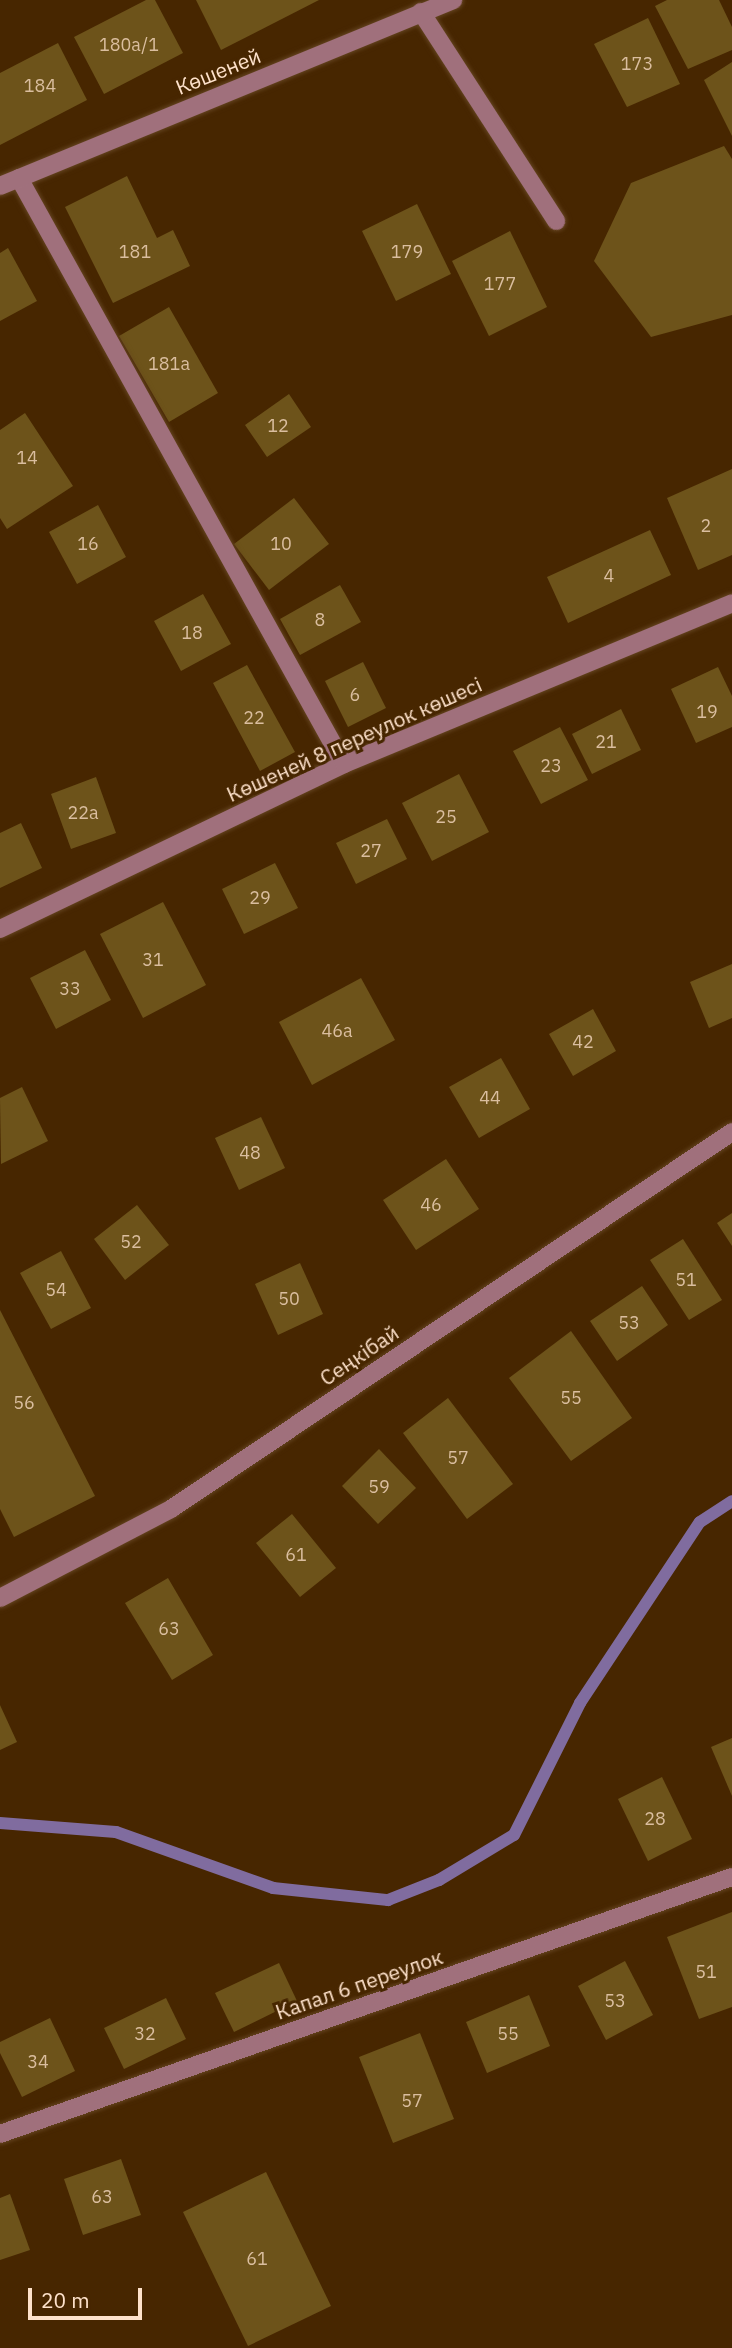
<!DOCTYPE html>
<meta charset="utf-8">
<style>
body{margin:0}
#map{position:relative;width:732px;height:2348px;overflow:hidden;background:#472600;font-family:"IBM Plex Sans",sans-serif}
div>[style]{position:absolute}
[style*='--x']{left:calc(var(--x)*1px);top:calc(var(--y)*1px);width:calc(var(--w)*1px);rotate:calc(var(--a)*1deg)}
.stream>*{height:12px;margin:-6px;padding:0 6px;transform-origin:6px;border-radius:6px;background:#806c9f}
.building>*{inset:0;background:#6d531a}
.roads{filter:drop-shadow(0 0 2px #644420) drop-shadow(0 0 2px #644420)}
.minor>*{height:18px;margin:-9px;padding:0 9px;transform-origin:9px;border-radius:9px;background:#a0707c}
span{translate:-50% -50%;white-space:nowrap;text-align:center;line-height:1.15;-webkit-text-stroke:6px #472600;paint-order:stroke}
.number-label{font-size:18px;color:#dabe9f}
.number-label span{-webkit-text-stroke-width:0}
.street-label{font-size:21px;color:#fee2cb}
.scale{position:absolute;left:28px;top:2288px;width:114px;height:32px;box-sizing:border-box;border:4px solid #fee2cb;border-top:0;padding-left:9px;font-size:21px;line-height:24px;white-space:nowrap;color:#fee2cb;-webkit-text-stroke:5px #472600;paint-order:stroke}
</style>
<div id="map">
<div class="stream">
<i style="--x:0;--y:1823;--w:116;--a:4.4"></i>
<i style="--x:116;--y:1832;--w:167;--a:19.6"></i>
<i style="--x:273;--y:1888;--w:116;--a:6"></i>
<i style="--x:388;--y:1900;--w:55;--a:-21.4"></i>
<i style="--x:439;--y:1880;--w:87;--a:-31"></i>
<i style="--x:514;--y:1835;--w:148;--a:-63.4"></i>
<i style="--x:580;--y:1703;--w:217;--a:-56.5"></i>
<i style="--x:700;--y:1522;--w:38;--a:-33"></i>
</div>
<div class="building">
<i style="clip-path:polygon(146px 0,155px 0,183px 53px,104px 94px,74px 37px)"></i>
<i style="clip-path:polygon(196px 0,319px 0,221px 50px)"></i>
<i style="clip-path:polygon(667px 0,719px 0,732px 27px,732px 50px,688px 69px,655px 6px)"></i>
<i style="clip-path:polygon(648px 18px,680px 84px,627px 107px,594px 44px)"></i>
<i style="clip-path:polygon(58px 43px,87px 100px,0 145px,0 73px)"></i>
<i style="clip-path:polygon(732px 62px,732px 136px,704px 80px)"></i>
<i style="clip-path:polygon(724px 146px,732px 159px,732px 315px,651px 337px,594px 261px,631px 183px)"></i>
<i style="clip-path:polygon(127px 176px,157px 238px,173px 230px,190px 266px,113px 303px,65px 207px)"></i>
<i style="clip-path:polygon(417px 204px,451px 274px,396px 301px,362px 231px)"></i>
<i style="clip-path:polygon(510px 231px,547px 307px,489px 336px,452px 261px)"></i>
<i style="clip-path:polygon(8px 248px,37px 301px,0 321px,0 253px)"></i>
<i style="clip-path:polygon(169px 307px,218px 393px,169px 422px,119px 336px)"></i>
<i style="clip-path:polygon(289px 394px,311px 427px,267px 457px,245px 425px)"></i>
<i style="clip-path:polygon(25px 413px,73px 486px,7px 529px,0 518px,0 430px)"></i>
<i style="clip-path:polygon(732px 469px,732px 555px,698px 570px,667px 498px)"></i>
<i style="clip-path:polygon(294px 498px,329px 544px,269px 590px,234px 544px)"></i>
<i style="clip-path:polygon(98px 505px,126px 557px,77px 584px,49px 532px)"></i>
<i style="clip-path:polygon(650px 530px,671px 575px,568px 623px,547px 577px)"></i>
<i style="clip-path:polygon(340px 585px,361px 622px,300px 655px,280px 619px)"></i>
<i style="clip-path:polygon(203px 594px,231px 644px,181px 671px,154px 621px)"></i>
<i style="clip-path:polygon(363px 662px,386px 708px,348px 727px,325px 681px)"></i>
<i style="clip-path:polygon(247px 665px,295px 752px,260px 771px,213px 683px)"></i>
<i style="clip-path:polygon(718px 667px,732px 696px,732px 727px,696px 743px,671px 689px)"></i>
<i style="clip-path:polygon(621px 709px,641px 750px,592px 774px,572px 734px)"></i>
<i style="clip-path:polygon(560px 727px,588px 780px,541px 804px,513px 751px)"></i>
<i style="clip-path:polygon(459px 774px,489px 832px,432px 861px,402px 803px)"></i>
<i style="clip-path:polygon(96px 777px,116px 833px,71px 849px,51px 794px)"></i>
<i style="clip-path:polygon(387px 819px,407px 859px,356px 884px,336px 843px)"></i>
<i style="clip-path:polygon(21px 823px,42px 868px,0 888px,0 833px)"></i>
<i style="clip-path:polygon(275px 863px,298px 908px,244px 934px,222px 889px)"></i>
<i style="clip-path:polygon(163px 902px,206px 985px,143px 1018px,100px 934px)"></i>
<i style="clip-path:polygon(85px 950px,111px 1000px,56px 1029px,30px 978px)"></i>
<i style="clip-path:polygon(732px 964px,732px 1018px,709px 1028px,690px 982px)"></i>
<i style="clip-path:polygon(361px 978px,395px 1040px,312px 1085px,279px 1022px)"></i>
<i style="clip-path:polygon(593px 1009px,616px 1051px,573px 1076px,549px 1034px)"></i>
<i style="clip-path:polygon(501px 1058px,530px 1109px,479px 1138px,449px 1087px)"></i>
<i style="clip-path:polygon(22px 1087px,48px 1141px,1px 1164px,0 1098px)"></i>
<i style="clip-path:polygon(261px 1117px,285px 1168px,239px 1190px,215px 1138px)"></i>
<i style="clip-path:polygon(446px 1159px,479px 1209px,416px 1250px,383px 1200px)"></i>
<i style="clip-path:polygon(137px 1205px,169px 1245px,125px 1280px,94px 1239px)"></i>
<i style="clip-path:polygon(732px 1213px,732px 1246px,717px 1223px)"></i>
<i style="clip-path:polygon(683px 1239px,722px 1300px,689px 1320px,650px 1260px)"></i>
<i style="clip-path:polygon(61px 1251px,91px 1308px,51px 1329px,20px 1273px)"></i>
<i style="clip-path:polygon(300px 1263px,323px 1314px,278px 1335px,255px 1284px)"></i>
<i style="clip-path:polygon(642px 1286px,668px 1325px,617px 1361px,590px 1321px)"></i>
<i style="clip-path:polygon(0 1310px,95px 1496px,14px 1537px,0 1509px)"></i>
<i style="clip-path:polygon(571px 1331px,632px 1418px,571px 1461px,509px 1378px)"></i>
<i style="clip-path:polygon(448px 1398px,513px 1484px,467px 1519px,403px 1433px)"></i>
<i style="clip-path:polygon(379px 1449px,416px 1488px,378px 1524px,342px 1486px)"></i>
<i style="clip-path:polygon(292px 1514px,336px 1568px,300px 1597px,256px 1543px)"></i>
<i style="clip-path:polygon(168px 1578px,213px 1655px,172px 1680px,125px 1603px)"></i>
<i style="clip-path:polygon(0 1705px,17px 1742px,0 1750px)"></i>
<i style="clip-path:polygon(732px 1738px,732px 1796px,711px 1747px)"></i>
<i style="clip-path:polygon(662px 1777px,692px 1839px,648px 1861px,618px 1799px)"></i>
<i style="clip-path:polygon(732px 1912px,732px 2007px,699px 2019px,667px 1937px)"></i>
<i style="clip-path:polygon(625px 1961px,653px 2015px,606px 2040px,578px 1986px)"></i>
<i style="clip-path:polygon(279px 1963px,297px 2001px,234px 2032px,215px 1993px)"></i>
<i style="clip-path:polygon(529px 1995px,550px 2046px,487px 2073px,466px 2022px)"></i>
<i style="clip-path:polygon(166px 1998px,186px 2039px,124px 2069px,104px 2028px)"></i>
<i style="clip-path:polygon(50px 2018px,75px 2071px,22px 2097px,0 2053px,0 2042px)"></i>
<i style="clip-path:polygon(420px 2033px,454px 2119px,393px 2143px,359px 2057px)"></i>
<i style="clip-path:polygon(121px 2159px,141px 2215px,83px 2235px,64px 2179px)"></i>
<i style="clip-path:polygon(266px 2172px,331px 2306px,248px 2346px,183px 2212px)"></i>
<i style="clip-path:polygon(10px 2194px,30px 2250px,0 2260px,0 2198px)"></i>
</div>
<div class="roads">
<div class="minor">
<i style="--x:421;--y:12;--w:249;--a:57.1"></i>
<i style="--x:19;--y:178;--w:670;--a:60.99"></i>
<i style="--x:0;--y:186;--w:490;--a:-22.3"></i>
<i style="--x:0;--y:929;--w:382;--a:-25.6"></i>
<i style="--x:344;--y:764;--w:420;--a:-22.5"></i>
<i style="--x:0;--y:1598;--w:193;--a:-27.5"></i>
<i style="--x:171;--y:1509;--w:676;--a:-33.9"></i>
<i style="--x:0;--y:2134;--w:776;--a:-19.35"></i>
</div>
</div>
<div class="number-label">
<span style="left:129px;top:45px">180а/1</span>
<span style="left:637px;top:64px">173</span>
<span style="left:40px;top:86px">184</span>
<span style="left:135px;top:252px">181</span>
<span style="left:407px;top:252px">179</span>
<span style="left:500px;top:284px">177</span>
<span style="left:169px;top:364px">181а</span>
<span style="left:278px;top:426px">12</span>
<span style="left:27px;top:458px">14</span>
<span style="left:706px;top:526px">2</span>
<span style="left:88px;top:544px">16</span>
<span style="left:281px;top:544px">10</span>
<span style="left:609px;top:576px">4</span>
<span style="left:320px;top:620px">8</span>
<span style="left:192px;top:633px">18</span>
<span style="left:355px;top:695px">6</span>
<span style="left:707px;top:712px">19</span>
<span style="left:254px;top:718px">22</span>
<span style="left:606px;top:742px">21</span>
<span style="left:551px;top:766px">23</span>
<span style="left:83px;top:813px">22а</span>
<span style="left:446px;top:817px">25</span>
<span style="left:371px;top:851px">27</span>
<span style="left:260px;top:898px">29</span>
<span style="left:153px;top:960px">31</span>
<span style="left:70px;top:989px">33</span>
<span style="left:337px;top:1031px">46а</span>
<span style="left:583px;top:1042px">42</span>
<span style="left:490px;top:1098px">44</span>
<span style="left:250px;top:1153px">48</span>
<span style="left:431px;top:1205px">46</span>
<span style="left:131px;top:1242px">52</span>
<span style="left:686px;top:1280px">51</span>
<span style="left:56px;top:1290px">54</span>
<span style="left:289px;top:1299px">50</span>
<span style="left:629px;top:1323px">53</span>
<span style="left:571px;top:1398px">55</span>
<span style="left:24px;top:1403px">56</span>
<span style="left:458px;top:1458px">57</span>
<span style="left:379px;top:1487px">59</span>
<span style="left:296px;top:1555px">61</span>
<span style="left:169px;top:1629px">63</span>
<span style="left:655px;top:1819px">28</span>
<span style="left:706px;top:1972px">51</span>
<span style="left:615px;top:2001px">53</span>
<span style="left:145px;top:2034px">32</span>
<span style="left:508px;top:2034px">55</span>
<span style="left:38px;top:2062px">34</span>
<span style="left:412px;top:2101px">57</span>
<span style="left:102px;top:2197px">63</span>
<span style="left:257px;top:2259px">61</span>
</div>
<div class="street-label">
<span style="left:218px;top:71px;rotate:-22deg">Көшеней</span>
<span style="left:354px;top:739px;rotate:-24deg">Көшеней 8 переулок көшесі</span>
<span style="left:359px;top:1355px;rotate:-34deg">Сеңкібай</span>
<span style="left:359px;top:1984px;rotate:-19deg">Капал 6 переулок</span>
</div>
<div class="scale">20 m</div>
</div>
